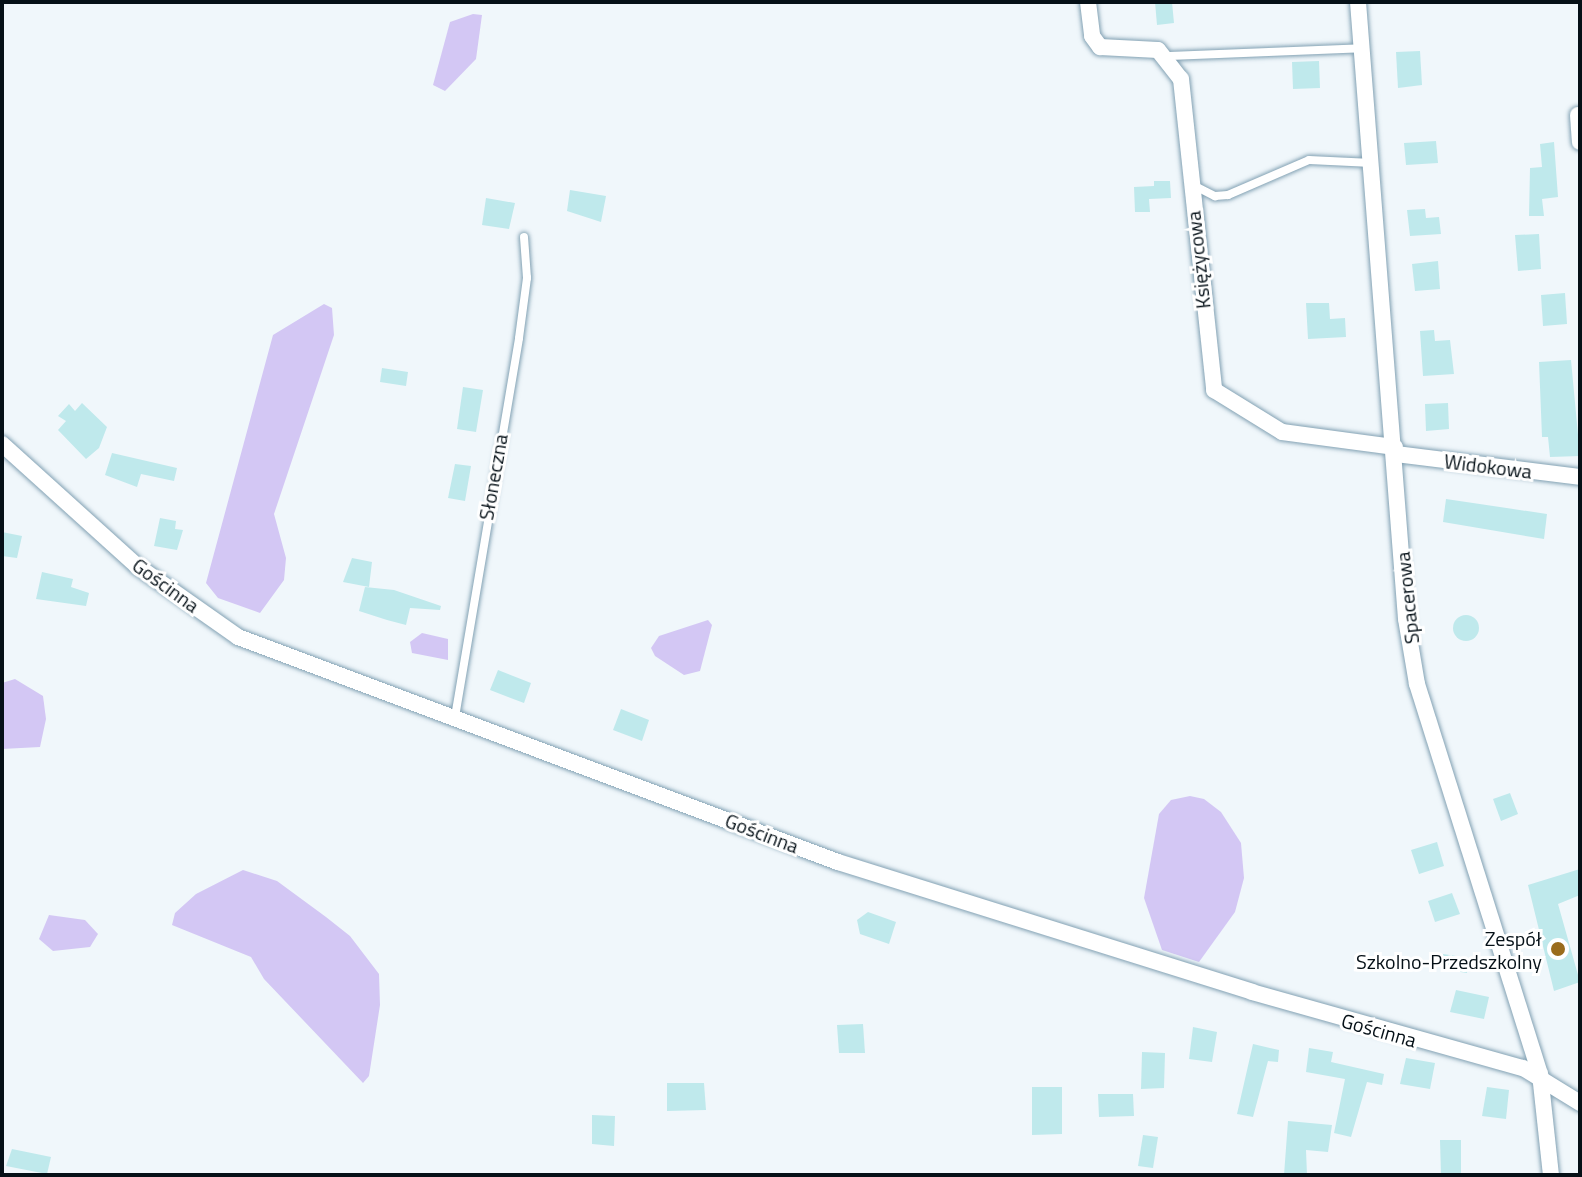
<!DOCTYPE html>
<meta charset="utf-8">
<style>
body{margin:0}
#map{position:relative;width:1582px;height:1177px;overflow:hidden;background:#f0f7fb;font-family:"Titillium Web",sans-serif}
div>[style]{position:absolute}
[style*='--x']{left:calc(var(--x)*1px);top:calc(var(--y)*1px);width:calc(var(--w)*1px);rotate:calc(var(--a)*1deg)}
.water>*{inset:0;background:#d3c7f4}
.building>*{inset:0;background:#bfe9ec}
.round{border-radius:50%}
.roads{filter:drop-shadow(0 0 2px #82a1b3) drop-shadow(0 0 2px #82a1b3)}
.service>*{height:8px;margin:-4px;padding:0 4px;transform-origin:4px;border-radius:4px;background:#fff}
.minor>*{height:16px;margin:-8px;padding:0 8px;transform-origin:8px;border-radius:8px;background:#fff}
.dots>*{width:22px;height:22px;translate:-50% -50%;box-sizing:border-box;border:4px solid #fff;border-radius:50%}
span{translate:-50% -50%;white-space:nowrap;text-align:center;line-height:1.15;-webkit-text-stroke:6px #fff;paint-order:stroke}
.street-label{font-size:20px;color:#051017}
.poi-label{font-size:20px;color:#051017}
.right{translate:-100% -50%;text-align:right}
.frame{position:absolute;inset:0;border:4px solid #051017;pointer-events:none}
</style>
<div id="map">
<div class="water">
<i style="clip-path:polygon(473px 14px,482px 15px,476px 59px,445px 91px,433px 85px,450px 22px)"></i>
<i style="clip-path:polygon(324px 304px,332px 308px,334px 335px,274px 514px,286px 558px,284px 580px,260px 613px,218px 598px,206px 583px,273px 335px)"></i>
<i style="clip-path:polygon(708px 620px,712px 625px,700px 671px,684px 675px,655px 656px,651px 648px,659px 636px)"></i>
<i style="clip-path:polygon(422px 633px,448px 639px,448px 660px,412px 653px,410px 642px)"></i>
<i style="clip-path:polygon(15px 679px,43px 696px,46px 719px,40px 747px,2px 749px,2px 683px)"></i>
<i style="clip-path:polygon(1190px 796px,1204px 799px,1221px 812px,1241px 843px,1244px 878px,1235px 912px,1199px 962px,1162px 950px,1144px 898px,1159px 814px,1171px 800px)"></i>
<i style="clip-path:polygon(243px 870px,277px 881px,326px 917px,350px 936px,379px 974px,380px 1005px,369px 1076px,363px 1083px,264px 979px,251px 957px,172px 925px,175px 913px,196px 894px)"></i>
<i style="clip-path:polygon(49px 915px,85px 920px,98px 934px,90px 947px,53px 951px,39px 939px)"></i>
</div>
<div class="building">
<i style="clip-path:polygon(1155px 2px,1172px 2px,1174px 23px,1157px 25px)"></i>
<i style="clip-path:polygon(1420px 51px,1422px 85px,1398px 88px,1396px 52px)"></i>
<i style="clip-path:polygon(1319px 61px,1320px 88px,1293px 89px,1292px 62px)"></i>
<i style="clip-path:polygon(1436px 141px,1438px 163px,1406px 165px,1404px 143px)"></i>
<i style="clip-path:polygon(1554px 142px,1558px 197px,1542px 199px,1544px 216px,1529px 216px,1530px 168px,1542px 167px,1540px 144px)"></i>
<i style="clip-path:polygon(1154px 181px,1170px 181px,1171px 198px,1149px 199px,1150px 212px,1135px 212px,1134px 187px,1154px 186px)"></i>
<i style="clip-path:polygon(570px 190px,606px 196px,601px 222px,567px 211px)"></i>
<i style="clip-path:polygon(486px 198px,515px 203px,509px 229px,482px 225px)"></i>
<i style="clip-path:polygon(1425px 209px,1426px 218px,1439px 217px,1441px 234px,1410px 236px,1407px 210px)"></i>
<i style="clip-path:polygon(1539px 234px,1541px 269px,1518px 271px,1515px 235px)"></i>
<i style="clip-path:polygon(1438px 261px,1440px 289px,1415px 291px,1412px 264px)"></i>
<i style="clip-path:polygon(1565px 293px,1567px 324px,1543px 326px,1541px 295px)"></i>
<i style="clip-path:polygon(1306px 303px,1329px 303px,1330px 319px,1345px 318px,1346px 337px,1308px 339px)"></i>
<i style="clip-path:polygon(1434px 330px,1435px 341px,1450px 340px,1454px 374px,1423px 376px,1420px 331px)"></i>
<i style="clip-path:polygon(1571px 360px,1580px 456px,1550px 457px,1548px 437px,1542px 437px,1539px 362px)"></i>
<i style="clip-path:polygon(382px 368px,408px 372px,406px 386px,380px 382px)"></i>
<i style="clip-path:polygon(463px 387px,483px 390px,476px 432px,457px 429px)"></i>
<i style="clip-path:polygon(82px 403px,107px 427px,99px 448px,86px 459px,58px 430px,66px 421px,58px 416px,69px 404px,75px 411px)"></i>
<i style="clip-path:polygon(1448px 403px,1449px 429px,1426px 431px,1425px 404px)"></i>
<i style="clip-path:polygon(112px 453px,177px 468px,174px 481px,141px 474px,137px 487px,105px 475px)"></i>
<i style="clip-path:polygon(455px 464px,471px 466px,465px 501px,448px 498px)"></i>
<i style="clip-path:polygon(1446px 499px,1547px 514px,1544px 539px,1443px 522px)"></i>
<i style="clip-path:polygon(160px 518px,176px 521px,175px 529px,183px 530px,177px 550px,154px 546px)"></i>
<i style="clip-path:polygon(2px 532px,22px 536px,17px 558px,2px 556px)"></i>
<i style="clip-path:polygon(352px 558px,372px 562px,369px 587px,343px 582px)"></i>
<i style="clip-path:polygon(42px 572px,73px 579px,71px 587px,89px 593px,86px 606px,36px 599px)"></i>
<i style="clip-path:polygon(365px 587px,394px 590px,441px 606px,440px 610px,410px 608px,406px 625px,387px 620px,359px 611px)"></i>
<i class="round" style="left:1453px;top:615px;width:26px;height:26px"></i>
<i style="clip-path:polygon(498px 670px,531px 683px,524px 703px,490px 690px)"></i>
<i style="clip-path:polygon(621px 709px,649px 720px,642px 741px,613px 730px)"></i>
<i style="clip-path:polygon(1510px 793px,1518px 814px,1501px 821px,1493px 799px)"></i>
<i style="clip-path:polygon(1437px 842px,1444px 866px,1419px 874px,1411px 850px)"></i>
<i style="clip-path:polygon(1580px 869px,1580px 895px,1558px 904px,1580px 982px,1554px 991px,1528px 885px)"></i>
<i style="clip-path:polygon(1452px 893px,1460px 914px,1435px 922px,1428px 901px)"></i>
<i style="clip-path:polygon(868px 912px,896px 922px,889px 944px,860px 934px,857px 920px)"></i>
<i style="clip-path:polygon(1443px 954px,1469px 958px,1467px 973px,1441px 969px)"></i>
<i style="clip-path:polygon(1456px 990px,1489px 997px,1484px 1019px,1450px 1012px)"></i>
<i style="clip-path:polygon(863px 1024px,865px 1053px,839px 1053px,837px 1025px)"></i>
<i style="clip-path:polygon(1193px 1027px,1217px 1032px,1212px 1062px,1189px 1059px)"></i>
<i style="clip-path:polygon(1253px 1044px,1279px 1050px,1278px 1062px,1268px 1061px,1253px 1117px,1237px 1114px)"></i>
<i style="clip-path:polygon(1309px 1048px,1333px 1052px,1331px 1062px,1384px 1074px,1382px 1085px,1367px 1082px,1351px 1137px,1334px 1133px,1345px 1079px,1306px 1072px)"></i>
<i style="clip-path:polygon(1142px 1052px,1165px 1053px,1164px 1088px,1141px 1089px)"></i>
<i style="clip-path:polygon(1406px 1058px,1435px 1063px,1430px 1089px,1400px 1084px)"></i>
<i style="clip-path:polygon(667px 1083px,704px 1083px,706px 1110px,667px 1111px)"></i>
<i style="clip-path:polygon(1032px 1087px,1062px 1087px,1062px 1134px,1032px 1135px)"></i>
<i style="clip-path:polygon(1487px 1087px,1509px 1090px,1506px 1119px,1482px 1116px)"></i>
<i style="clip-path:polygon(1098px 1094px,1133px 1094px,1134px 1116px,1099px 1117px)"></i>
<i style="clip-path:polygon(592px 1115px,615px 1116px,614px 1146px,592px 1144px)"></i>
<i style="clip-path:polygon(1288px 1121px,1332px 1125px,1328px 1152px,1306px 1150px,1307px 1175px,1284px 1175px)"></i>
<i style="clip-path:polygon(1143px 1135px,1158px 1137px,1153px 1168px,1138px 1166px)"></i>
<i style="clip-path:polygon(1440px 1140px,1461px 1140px,1461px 1175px,1441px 1175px)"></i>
<i style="clip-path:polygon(12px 1149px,51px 1157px,47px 1174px,6px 1166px)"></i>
</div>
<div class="roads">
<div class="service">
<i style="--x:1167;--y:56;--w:197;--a:-2.3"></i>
<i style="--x:1193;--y:185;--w:25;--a:27"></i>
<i style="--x:1215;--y:196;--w:13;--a:-4"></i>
<i style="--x:1228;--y:195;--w:88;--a:-23.4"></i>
<i style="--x:1309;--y:160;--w:63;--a:2.7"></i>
<i style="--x:455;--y:717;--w:384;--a:-80.4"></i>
<i style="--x:519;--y:338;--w:61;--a:-82.4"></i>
<i style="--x:527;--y:278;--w:41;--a:-94.2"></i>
</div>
<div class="minor">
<i style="--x:1088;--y:2;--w:34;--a:83"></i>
<i style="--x:1092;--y:36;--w:14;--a:54"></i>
<i style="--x:1100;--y:47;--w:58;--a:3"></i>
<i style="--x:1158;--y:50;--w:37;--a:52"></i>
<i style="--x:1181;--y:79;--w:313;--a:83.9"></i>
<i style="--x:1214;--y:390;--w:80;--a:31.7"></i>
<i style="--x:1282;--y:432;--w:114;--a:7.6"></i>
<i style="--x:1358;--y:2;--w:619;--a:85.55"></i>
<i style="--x:1406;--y:619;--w:66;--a:80.4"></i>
<i style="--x:1417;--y:684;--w:409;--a:72.5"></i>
<i style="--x:1540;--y:1074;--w:102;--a:83.8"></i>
<i style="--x:1578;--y:115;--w:27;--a:86"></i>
<i style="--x:2;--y:444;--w:182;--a:42.1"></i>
<i style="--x:137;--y:566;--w:123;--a:35.1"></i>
<i style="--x:238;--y:637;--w:641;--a:20.56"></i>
<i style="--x:838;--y:862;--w:434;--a:17.4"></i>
<i style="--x:1252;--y:992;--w:281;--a:15.7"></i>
<i style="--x:1523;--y:1068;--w:67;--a:31.6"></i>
<i style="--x:1396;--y:454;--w:185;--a:7.1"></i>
</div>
</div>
<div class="dots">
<i style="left:1558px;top:949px;background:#9a6c1c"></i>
</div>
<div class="street-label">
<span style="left:1198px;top:260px;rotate:-96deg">Księżycowa</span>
<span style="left:1488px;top:466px;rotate:7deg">Widokowa</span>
<span style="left:493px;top:477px;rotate:-80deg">Słoneczna</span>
<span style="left:166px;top:585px;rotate:36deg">Gościnna</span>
<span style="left:1407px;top:598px;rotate:-96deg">Spacerowa</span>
<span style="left:762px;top:833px;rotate:21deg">Gościnna</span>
<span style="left:1379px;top:1030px;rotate:16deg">Gościnna</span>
</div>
<div class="poi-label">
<span class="right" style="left:1542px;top:950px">Zespół<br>Szkolno-Przedszkolny</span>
</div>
<div class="frame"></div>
</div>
